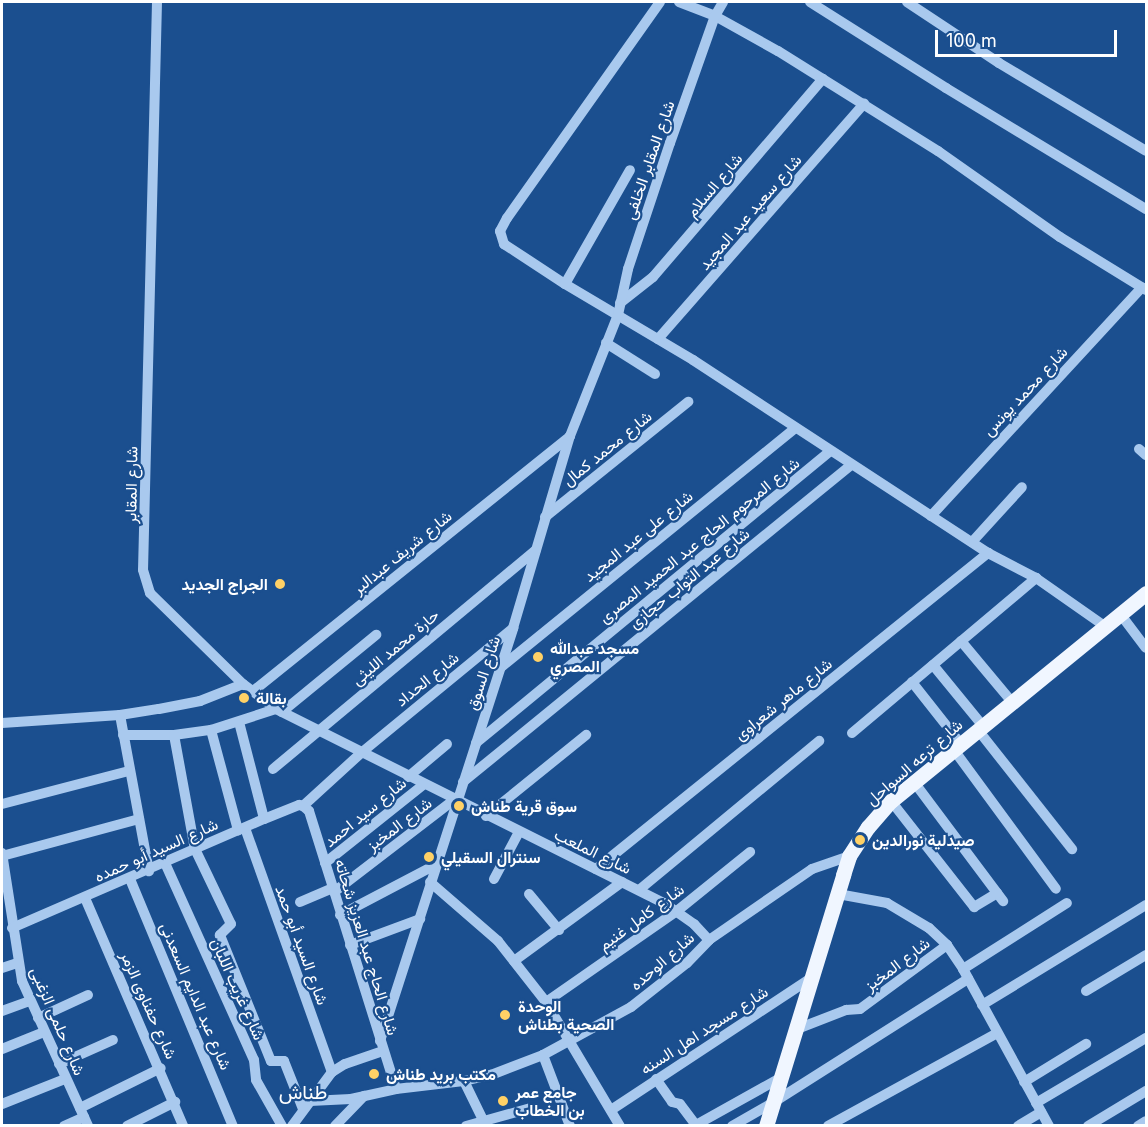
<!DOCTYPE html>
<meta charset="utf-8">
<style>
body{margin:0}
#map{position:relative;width:1148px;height:1127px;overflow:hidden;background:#1b4f8f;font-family:Inter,Vazirmatn,sans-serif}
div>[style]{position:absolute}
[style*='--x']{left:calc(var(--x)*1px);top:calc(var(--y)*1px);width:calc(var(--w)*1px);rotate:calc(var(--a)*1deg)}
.minor>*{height:10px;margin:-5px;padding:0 5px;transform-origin:5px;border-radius:5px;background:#a9c9ee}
.major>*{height:15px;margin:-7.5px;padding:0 7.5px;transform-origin:7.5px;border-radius:7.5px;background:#f0f6ff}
.dots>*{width:16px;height:16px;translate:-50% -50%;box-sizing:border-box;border:3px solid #1b4f8f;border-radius:50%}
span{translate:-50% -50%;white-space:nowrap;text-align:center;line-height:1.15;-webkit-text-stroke:4.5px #1b4f8f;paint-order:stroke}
.street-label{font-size:16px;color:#fff}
.poi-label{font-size:16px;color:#fff;font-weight:700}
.right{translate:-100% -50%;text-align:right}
.left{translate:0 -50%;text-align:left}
.quarter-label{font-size:20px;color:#fff}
.frame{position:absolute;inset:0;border:3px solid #fff;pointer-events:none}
.scale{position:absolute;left:935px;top:30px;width:182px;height:27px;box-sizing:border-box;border:3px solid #fff;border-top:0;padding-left:8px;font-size:18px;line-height:21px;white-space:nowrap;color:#fff;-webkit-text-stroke:4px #1b4f8f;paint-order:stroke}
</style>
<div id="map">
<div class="minor">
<i style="--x:157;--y:2;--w:568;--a:91.41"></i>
<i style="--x:143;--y:570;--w:24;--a:73"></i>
<i style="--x:150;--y:593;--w:130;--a:44.4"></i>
<i style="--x:243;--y:684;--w:41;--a:37.1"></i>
<i style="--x:276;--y:709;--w:434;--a:26.6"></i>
<i style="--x:664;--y:903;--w:37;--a:35"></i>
<i style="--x:694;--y:924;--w:22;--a:47"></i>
<i style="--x:660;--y:2;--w:265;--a:125.3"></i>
<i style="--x:507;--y:218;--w:15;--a:118"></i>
<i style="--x:500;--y:231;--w:14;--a:73"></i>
<i style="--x:504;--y:244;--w:73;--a:33.3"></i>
<i style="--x:565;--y:284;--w:149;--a:30.7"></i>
<i style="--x:693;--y:360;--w:353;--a:33.2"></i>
<i style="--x:988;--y:553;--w:54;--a:27.5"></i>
<i style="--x:1036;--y:578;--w:85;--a:35"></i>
<i style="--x:679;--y:2;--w:39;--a:21"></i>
<i style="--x:715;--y:16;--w:72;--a:29.1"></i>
<i style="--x:778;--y:51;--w:189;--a:32"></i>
<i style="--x:938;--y:151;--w:149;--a:35.2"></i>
<i style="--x:1060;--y:237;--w:101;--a:31.6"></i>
<i style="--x:810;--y:2;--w:161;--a:32.3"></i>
<i style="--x:946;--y:88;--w:234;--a:31.2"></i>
<i style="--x:907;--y:2;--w:110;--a:33.5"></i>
<i style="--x:999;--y:63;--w:171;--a:30.9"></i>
<i style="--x:565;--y:284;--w:131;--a:-60.3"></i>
<i style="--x:620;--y:303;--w:42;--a:-38.2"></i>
<i style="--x:653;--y:277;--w:261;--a:-49.4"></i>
<i style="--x:658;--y:339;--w:313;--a:-48.8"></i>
<i style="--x:606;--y:343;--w:58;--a:32.3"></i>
<i style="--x:1139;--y:449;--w:9;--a:41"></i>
<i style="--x:931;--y:516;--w:311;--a:-47.3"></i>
<i style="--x:545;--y:517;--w:184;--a:-38.8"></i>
<i style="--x:972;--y:542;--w:74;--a:-47.7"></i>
<i style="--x:1121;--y:615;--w:41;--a:52.9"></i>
<i style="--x:961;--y:641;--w:80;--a:50.1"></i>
<i style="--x:933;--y:665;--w:79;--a:50.7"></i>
<i style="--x:500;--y:668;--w:380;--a:-39.1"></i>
<i style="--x:912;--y:682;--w:79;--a:51.7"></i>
<i style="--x:252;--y:692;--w:408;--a:-38.8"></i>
<i style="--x:282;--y:712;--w:122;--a:-39.3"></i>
<i style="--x:120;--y:715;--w:159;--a:79.5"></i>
<i style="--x:239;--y:722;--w:100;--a:75.5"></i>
<i style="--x:2;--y:723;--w:118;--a:-3.9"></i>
<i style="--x:120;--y:715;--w:39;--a:-9"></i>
<i style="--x:159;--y:709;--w:42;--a:-11"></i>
<i style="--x:200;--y:701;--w:46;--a:-21.6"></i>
<i style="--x:211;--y:730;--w:104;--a:74.9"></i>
<i style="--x:978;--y:730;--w:152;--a:51.7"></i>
<i style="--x:852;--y:733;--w:241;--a:-40.1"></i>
<i style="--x:123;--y:735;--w:51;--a:0"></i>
<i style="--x:174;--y:735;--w:37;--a:-8"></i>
<i style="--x:211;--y:730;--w:68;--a:-17.9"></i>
<i style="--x:174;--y:735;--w:116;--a:79.6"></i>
<i style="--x:195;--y:849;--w:83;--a:64.4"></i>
<i style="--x:231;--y:924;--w:16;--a:135"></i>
<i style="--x:220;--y:935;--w:136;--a:68"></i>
<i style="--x:271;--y:1061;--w:13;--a:0"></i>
<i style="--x:284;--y:1061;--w:52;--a:68.4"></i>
<i style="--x:476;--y:743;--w:459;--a:-39.5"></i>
<i style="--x:954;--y:750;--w:172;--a:53.7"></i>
<i style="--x:273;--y:769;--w:342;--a:-39.8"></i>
<i style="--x:408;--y:777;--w:51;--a:-40.2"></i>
<i style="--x:463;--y:782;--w:501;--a:-39.25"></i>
<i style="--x:914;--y:782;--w:149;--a:53.2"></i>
<i style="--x:891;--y:801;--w:135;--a:51.9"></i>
<i style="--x:974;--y:907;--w:27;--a:-31"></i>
<i style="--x:2;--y:804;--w:131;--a:-14.6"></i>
<i style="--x:303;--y:806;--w:79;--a:-42.4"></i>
<i style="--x:361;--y:753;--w:197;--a:-39.4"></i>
<i style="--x:486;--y:816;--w:129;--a:-39"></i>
<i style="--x:245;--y:828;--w:259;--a:70.4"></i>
<i style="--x:2;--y:853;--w:130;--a:81.1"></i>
<i style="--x:22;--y:981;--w:159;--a:65.5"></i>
<i style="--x:2;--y:856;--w:142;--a:-15.1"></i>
<i style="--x:165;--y:863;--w:216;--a:65.7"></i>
<i style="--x:254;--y:1060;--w:20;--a:84"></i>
<i style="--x:256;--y:1080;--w:53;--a:60.5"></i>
<i style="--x:325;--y:863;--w:125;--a:-38.5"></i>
<i style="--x:596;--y:869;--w:504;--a:-38.87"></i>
<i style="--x:130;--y:879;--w:268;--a:67.4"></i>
<i style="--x:494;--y:879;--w:53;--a:-62"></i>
<i style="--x:430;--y:882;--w:90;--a:40.9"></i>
<i style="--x:498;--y:941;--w:78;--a:51.8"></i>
<i style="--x:546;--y:1002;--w:144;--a:59.2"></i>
<i style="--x:639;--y:890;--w:234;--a:-39.6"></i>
<i style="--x:334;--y:892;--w:151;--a:-37.5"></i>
<i style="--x:529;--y:894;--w:47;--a:50.2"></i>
<i style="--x:838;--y:894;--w:50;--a:10.4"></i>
<i style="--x:887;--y:903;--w:49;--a:30.8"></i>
<i style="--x:929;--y:928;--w:25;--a:43"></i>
<i style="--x:947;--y:945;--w:29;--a:56"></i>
<i style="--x:963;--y:969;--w:179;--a:61.3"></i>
<i style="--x:85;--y:898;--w:248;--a:66.7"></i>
<i style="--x:300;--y:902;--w:36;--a:-23"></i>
<i style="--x:340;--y:915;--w:110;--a:-27.7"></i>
<i style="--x:12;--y:928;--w:275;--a:-23.4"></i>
<i style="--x:264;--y:819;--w:38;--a:-22"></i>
<i style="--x:299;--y:805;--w:4;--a:14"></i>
<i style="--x:303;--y:806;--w:8;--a:40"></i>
<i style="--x:309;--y:811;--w:291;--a:72.6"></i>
<i style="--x:350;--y:945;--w:75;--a:-20.4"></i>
<i style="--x:514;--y:961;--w:134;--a:-36.2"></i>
<i style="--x:2;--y:968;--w:16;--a:-18"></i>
<i style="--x:963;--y:969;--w:123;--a:-32.4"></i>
<i style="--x:1086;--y:991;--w:70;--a:-31"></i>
<i style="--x:546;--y:1002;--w:160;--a:-34.8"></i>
<i style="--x:677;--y:911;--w:94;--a:-38.9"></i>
<i style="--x:982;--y:1005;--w:192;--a:-31.4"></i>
<i style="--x:2;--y:1011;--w:29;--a:-20"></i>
<i style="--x:38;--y:1018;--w:55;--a:-24.7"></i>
<i style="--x:797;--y:1029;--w:53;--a:-21.2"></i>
<i style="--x:846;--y:1010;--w:14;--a:-4"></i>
<i style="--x:860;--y:1009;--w:108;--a:-36.3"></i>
<i style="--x:380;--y:1041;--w:434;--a:-72.1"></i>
<i style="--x:513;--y:628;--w:200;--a:-73.5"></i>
<i style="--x:570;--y:436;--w:130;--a:-68.4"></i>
<i style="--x:618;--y:315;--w:47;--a:-77.7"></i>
<i style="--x:628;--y:269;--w:133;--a:-71.6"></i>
<i style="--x:670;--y:143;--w:135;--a:-70.5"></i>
<i style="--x:715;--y:16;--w:16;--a:-60"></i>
<i style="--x:2;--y:1049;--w:45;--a:-22"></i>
<i style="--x:543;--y:1055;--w:76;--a:69.2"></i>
<i style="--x:59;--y:1064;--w:59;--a:-24"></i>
<i style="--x:656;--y:1079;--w:28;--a:55"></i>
<i style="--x:672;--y:1102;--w:8;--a:14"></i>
<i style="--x:680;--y:1104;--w:25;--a:53"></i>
<i style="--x:464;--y:1081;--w:48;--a:64"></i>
<i style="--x:1024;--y:1082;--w:73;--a:-31.5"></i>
<i style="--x:310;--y:1101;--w:41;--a:-2.8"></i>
<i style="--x:351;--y:1099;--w:46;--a:-12.5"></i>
<i style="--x:396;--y:1089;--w:68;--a:-6.7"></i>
<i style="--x:464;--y:1081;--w:28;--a:-13"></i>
<i style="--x:491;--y:1075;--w:56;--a:-21"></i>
<i style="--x:543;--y:1055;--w:100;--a:-28.6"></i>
<i style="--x:631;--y:1007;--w:71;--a:-38.2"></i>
<i style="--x:687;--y:963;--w:32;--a:-46"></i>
<i style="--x:709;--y:940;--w:125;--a:-34.6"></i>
<i style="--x:812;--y:869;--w:39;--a:-19"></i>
<i style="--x:1036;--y:1103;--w:128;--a:-30.6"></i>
<i style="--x:2;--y:1104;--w:68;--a:-21.6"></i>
<i style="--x:80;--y:1108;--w:90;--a:-26.3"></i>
<i style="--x:611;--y:1110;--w:243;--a:-33.4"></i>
<i style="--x:64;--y:1126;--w:22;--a:-24"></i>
<i style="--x:127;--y:1126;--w:54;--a:-26.6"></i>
<i style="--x:292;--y:1126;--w:67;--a:-53.5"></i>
<i style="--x:332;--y:1072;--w:15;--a:-32"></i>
<i style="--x:345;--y:1064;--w:40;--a:-18.9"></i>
<i style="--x:335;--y:1126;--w:42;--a:-46"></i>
<i style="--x:466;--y:1126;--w:67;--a:-15.5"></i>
<i style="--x:694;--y:1126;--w:101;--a:-29.1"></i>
<i style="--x:732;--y:1126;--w:48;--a:-29.7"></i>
<i style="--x:774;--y:1102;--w:230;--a:-32.4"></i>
<i style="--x:828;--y:1126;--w:193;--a:-28.8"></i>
<i style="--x:1018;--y:1126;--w:27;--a:-31"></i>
<i style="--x:1088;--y:1126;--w:68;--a:-31.1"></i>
<i style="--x:1138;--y:1126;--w:9;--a:-32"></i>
</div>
<div class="major">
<i style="--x:766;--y:1126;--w:263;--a:-72.9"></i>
<i style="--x:843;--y:875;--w:20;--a:-72"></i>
<i style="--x:849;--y:856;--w:35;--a:-57"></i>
<i style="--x:868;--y:827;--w:35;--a:-49"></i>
<i style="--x:891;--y:801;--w:329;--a:-39.2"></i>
</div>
<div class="dots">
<i style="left:280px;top:584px;background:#ffd166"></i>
<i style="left:538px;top:657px;background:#ffd166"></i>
<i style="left:244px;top:698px;background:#ffd166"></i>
<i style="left:459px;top:806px;background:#ffd166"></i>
<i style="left:860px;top:840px;background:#ffd166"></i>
<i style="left:429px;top:857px;background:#ffd166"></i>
<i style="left:505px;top:1015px;background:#ffd166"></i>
<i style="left:374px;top:1074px;background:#ffd166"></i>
<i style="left:503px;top:1101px;background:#ffd166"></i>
</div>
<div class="street-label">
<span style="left:649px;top:160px;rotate:-71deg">شارع المقابر الخلفى</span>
<span style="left:714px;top:185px;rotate:-50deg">شارع السلام</span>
<span style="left:750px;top:212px;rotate:-49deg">شارع سعيد عبد المجيد</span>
<span style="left:1025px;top:391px;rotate:-47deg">شارع محمد يونس</span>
<span style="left:607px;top:448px;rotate:-39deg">شارع محمد كمال</span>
<span style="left:131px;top:485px;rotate:-89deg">شارع المقابر</span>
<span style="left:638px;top:536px;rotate:-39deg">شارع على عبد المجيد</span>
<span style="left:699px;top:540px;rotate:-39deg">شارع المرحوم الحاج عبد الحميد المصرى</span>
<span style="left:402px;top:552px;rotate:-39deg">شارع شريف عبدالبر</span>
<span style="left:689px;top:578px;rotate:-39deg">شارع عبد التواب حجازى</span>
<span style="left:395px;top:647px;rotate:-40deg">حارة محمد الليثى</span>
<span style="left:483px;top:673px;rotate:-72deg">شارع السوق</span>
<span style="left:427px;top:679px;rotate:-39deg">شارع الحداد</span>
<span style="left:783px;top:699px;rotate:-39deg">شارع ماهر شعراوى</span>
<span style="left:914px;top:762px;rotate:-41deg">شارع ترعه السواحل</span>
<span style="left:365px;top:812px;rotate:-39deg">شارع سيد احمد</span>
<span style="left:399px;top:824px;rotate:-37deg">شارع المخبز</span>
<span style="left:156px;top:850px;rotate:-24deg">شارع السيد أبو حمده</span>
<span style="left:593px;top:851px;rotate:26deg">شارع الملعب</span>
<span style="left:641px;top:917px;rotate:-36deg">شارع كامل غنيم</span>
<span style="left:302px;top:945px;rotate:70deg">شارع السيد أبو حمد</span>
<span style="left:367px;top:947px;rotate:73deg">شارع الحاج عبد العزيز شحاته</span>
<span style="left:662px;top:961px;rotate:-41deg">شارع الوحده</span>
<span style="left:897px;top:964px;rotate:-37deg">شارع المخبز</span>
<span style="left:238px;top:989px;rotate:66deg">شارع غريب اللبان</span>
<span style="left:196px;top:996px;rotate:67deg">شارع عبد الدايم السعدنى</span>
<span style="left:149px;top:1005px;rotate:66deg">شارع حفناوى الزمر</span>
<span style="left:58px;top:1021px;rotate:67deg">شارع حلمى الزغبى</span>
<span style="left:704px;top:1030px;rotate:-33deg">شارع مسجد اهل السنه</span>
</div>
<div class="poi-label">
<span class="right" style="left:268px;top:584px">الجراج الجديد</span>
<span class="left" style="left:550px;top:657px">مسجد عبدالله<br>المصري</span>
<span class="left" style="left:256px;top:698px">بقالة</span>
<span class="left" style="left:471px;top:806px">سوق قرية طناش</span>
<span class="left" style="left:872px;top:840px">صيدلية نورالدين</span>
<span class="left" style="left:441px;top:857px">سنترال السقيلي</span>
<span class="left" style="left:518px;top:1015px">الوحدة<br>الصحية بطناش</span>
<span class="left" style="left:386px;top:1074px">مكتب بريد طناش</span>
<span class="left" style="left:515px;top:1101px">جامع عمر<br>بن الخطاب</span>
</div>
<div class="quarter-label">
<span style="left:303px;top:1092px">طناش</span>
</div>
<div class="frame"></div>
<div class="scale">100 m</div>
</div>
